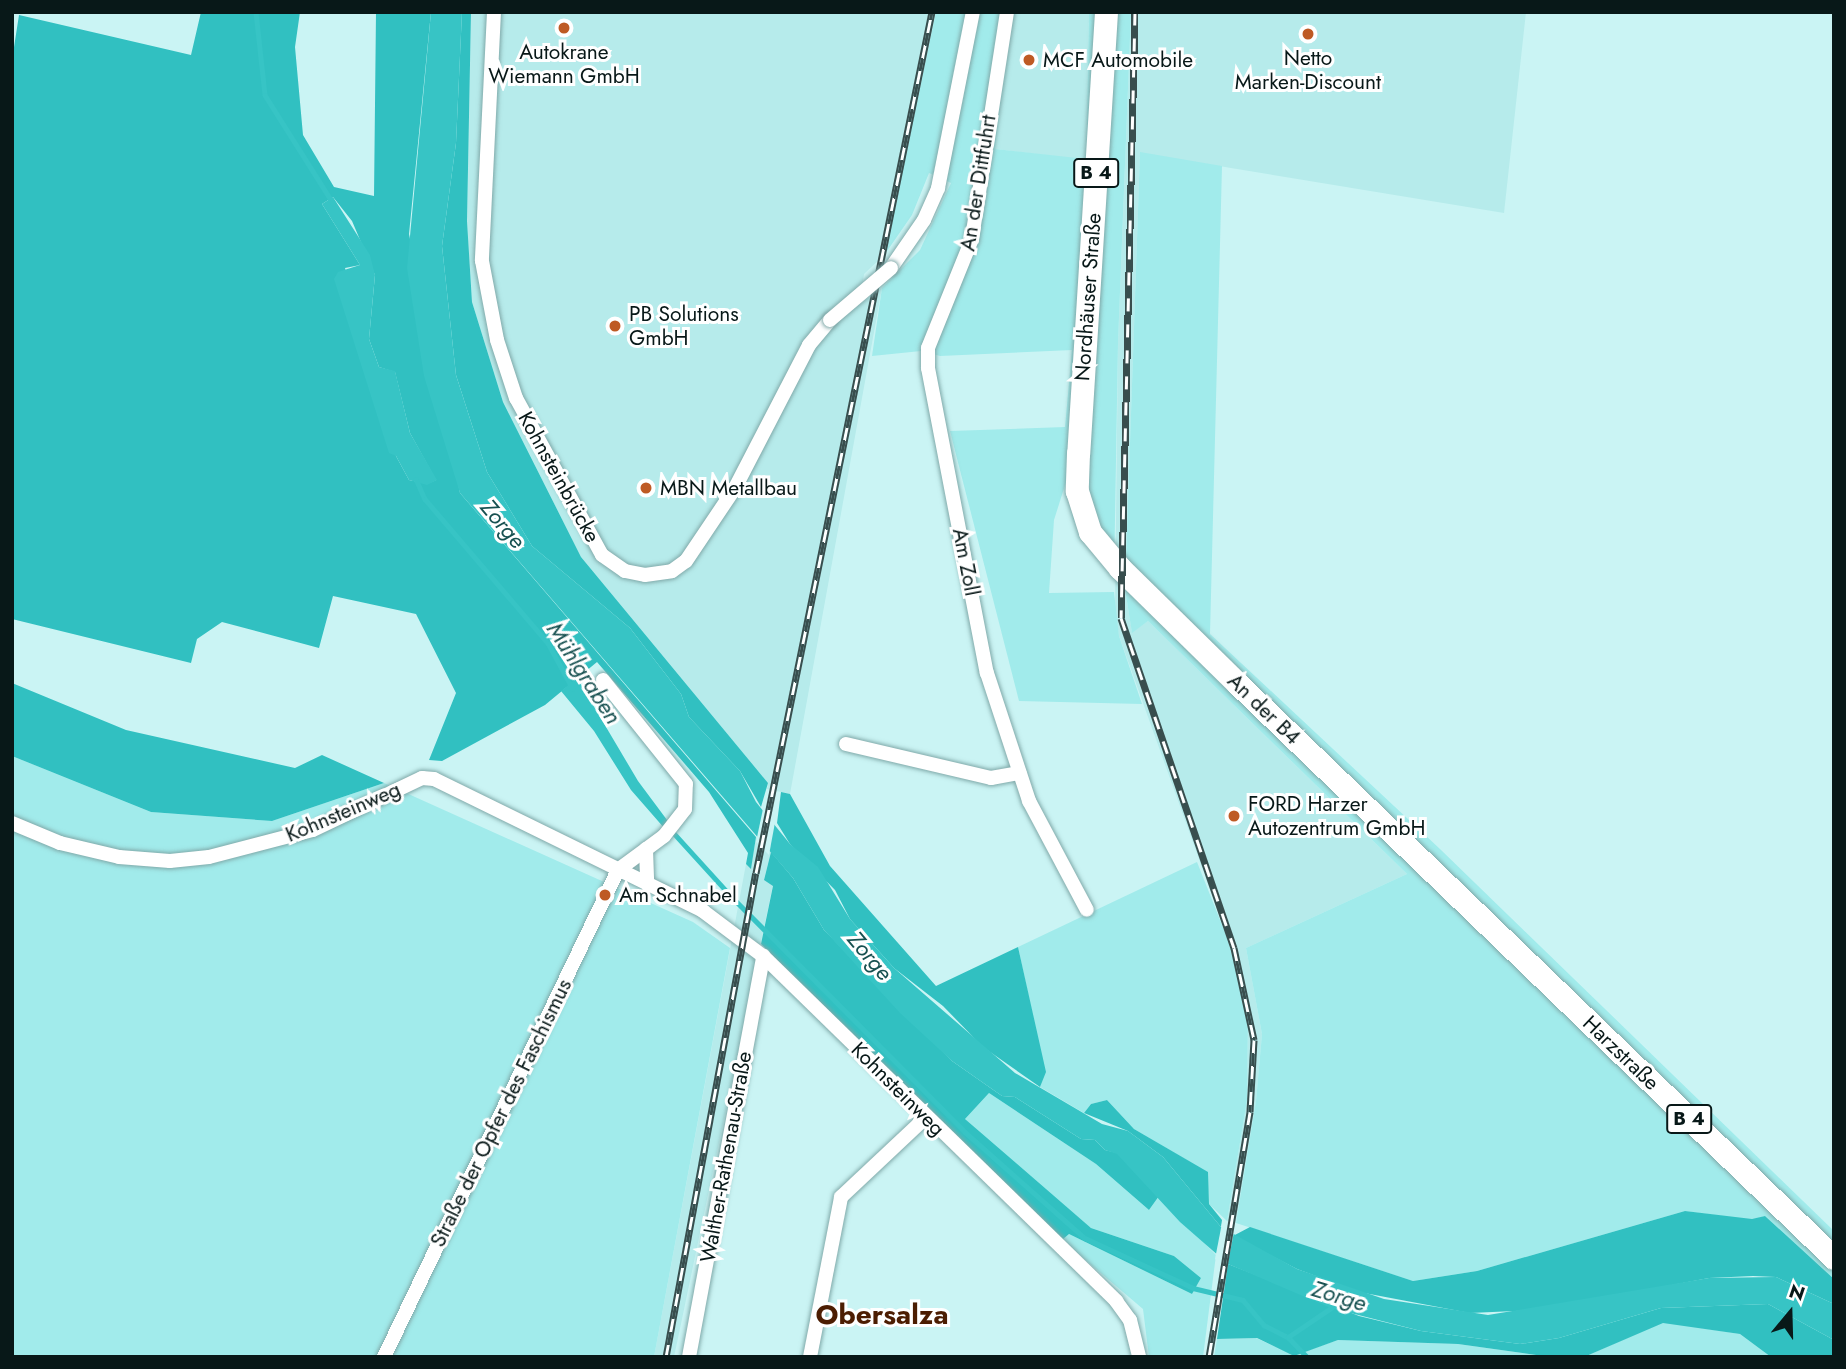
<!DOCTYPE html>
<meta charset="utf-8">
<style>
body{margin:0}
#map{position:relative;width:1846px;height:1369px;overflow:hidden;background:#caf4f4;font-family:Jost,sans-serif}
div>[style]{position:absolute}
[style*='--x']{left:calc(var(--x)*1px);top:calc(var(--y)*1px);width:calc(var(--w)*1px);rotate:calc(var(--a)*1deg)}
.built>*{inset:0;background:#b6ebeb}
.green>*{inset:0;background:#a1ebeb}
.forest>*{inset:0;background:#31c0c1}
.water>*{inset:0;background:#37c4c5}
.pier>*{inset:0;background:#caf4f4}
.stream>*{height:4.5px;margin:-2.25px;padding:0 2.25px;transform-origin:2.25px;border-radius:2.25px;background:#37c4c5}
.roads{filter:drop-shadow(0 0 2px #80a9a9) drop-shadow(0 0 2px #80a9a9)}
.minor>*{height:14px;margin:-7px;padding:0 7px;transform-origin:7px;border-radius:7px;background:#fff}
.primary>*{height:23px;margin:-11.5px;padding:0 11.5px;transform-origin:11.5px;border-radius:11.5px;background:#fff}
.rail>*{height:7px;margin-top:-3.5px;transform-origin:0;background:repeating-linear-gradient(90deg,#fff 0 13px,#384e4e 0 26px);box-sizing:border-box;border-block:2px solid #384e4e}
.bridges{filter:drop-shadow(0 0 2px #80a9a9) drop-shadow(0 0 2px #80a9a9)}
.minor-bridge>*{height:14px;margin:-7px;padding:0 7px;transform-origin:7px;border-radius:7px;background:#fff}
.dots>*{width:19px;height:19px;translate:-50% -50%;box-sizing:border-box;border:4px solid #fff;border-radius:50%}
span{translate:-50% -50%;white-space:nowrap;text-align:center;line-height:1.15;-webkit-text-stroke:6px #fff;paint-order:stroke}
.shield-label span{padding:2px 5px;background:#fff;border:2px solid;border-radius:5px;-webkit-text-stroke-width:0}
.shield-label{font-size:19px;color:#081818;font-weight:700}
.poi-label{font-size:21px;color:#081818}
.left{translate:0 -50%;text-align:left}
.street-label{font-size:21px;color:#081818}
.water-label{font-size:23px;color:#175151;font-style:italic}
.district-label{font-size:28px;color:#4c1d02;font-weight:700}
.frame{position:absolute;inset:0;border:14px solid #081818;pointer-events:none}
.north{position:absolute;left:1755px;top:1278px;width:70px;height:70px;-webkit-text-stroke:5px #fff;paint-order:stroke;rotate:19deg;font-size:19px;font-weight:700;line-height:28px;text-align:center;color:#081818}
.north::after{content:'';display:block;margin:auto;width:24px;height:32px;background:#081818;clip-path:polygon(50% 0,100% 100%,50% 72%,0 100%)}
</style>
<div id="map">
<div class="built">
<i style="clip-path:polygon(471px 12px,936px 12px,885px 254px,864px 274px,859px 305px,882px 288px,790px 794px,767px 789px,768px 783px,581px 557px,503px 402px,472px 302px,467px 221px)"></i>
<i style="clip-path:polygon(1012px 12px,1089px 12px,1086px 160px,995px 149px)"></i>
<i style="clip-path:polygon(1131px 12px,1526px 12px,1504px 213px,1140px 153px,1125px 589px,1132px 632px,1148px 621px,1407px 874px,1246px 948px,1262px 1034px,1256px 1101px,1236px 1223px,1227px 1221px,1247px 1100px,1248px 1016px,1228px 940px,1119px 636px,1115px 609px,1118px 343px)"></i>
<i style="clip-path:polygon(756px 837px,771px 852px,764px 879px,773px 885px,674px 1357px,654px 1357px,746px 864px,751px 868px)"></i>
</div>
<div class="green">
<i style="clip-path:polygon(936px 12px,1012px 12px,995px 149px,1086px 159px,1089px 12px,1131px 12px,1118px 343px,1114px 578px,1073px 519px,1066px 482px,1054px 520px,1049px 593px,1114px 592px,1119px 636px,1142px 704px,1019px 701px,950px 431px,1065px 427px,1072px 350px,940px 356px,921px 351px,872px 356px,882px 288px,920px 250px,951px 183px,929px 173px,912px 215px,885px 254px)"></i>
<i style="clip-path:polygon(1140px 152px,1222px 166px,1210px 634px,1440px 849px,1834px 1231px,1834px 1279px,1765px 1216px,1752px 1220px,1685px 1211px,1477px 1271px,1413px 1281px,1236px 1223px,1256px 1101px,1262px 1034px,1246px 948px,1407px 874px,1148px 621px,1132px 633px,1125px 589px)"></i>
<i style="clip-path:polygon(12px 756px,151px 812px,272px 821px,384px 783px,693px 922px,730px 948px,654px 1357px,12px 1357px)"></i>
<i style="clip-path:polygon(1197px 862px,1228px 940px,1248px 1016px,1247px 1100px,1227px 1221px,1209px 1204px,1207px 1172px,1134px 1129px,1107px 1100px,1091px 1104px,1084px 1113px,1040px 1087px,1045px 1072px,1018px 947px)"></i>
<i style="clip-path:polygon(989px 1093px,1096px 1164px,1149px 1210px,1159px 1196px,1216px 1255px,1203px 1357px,1149px 1357px,1143px 1309px,1062px 1240px,1069px 1234px,1192px 1294px,1201px 1278px,1174px 1256px,1091px 1228px,1000px 1151px,965px 1119px)"></i>
<i style="clip-path:polygon(1663px 1322px,1740px 1334px,1771px 1357px,1584px 1357px)"></i>
<i style="clip-path:polygon(1256px 1338px,1294px 1355px,1338px 1340px,1458px 1344px,1550px 1357px,1214px 1357px,1217px 1339px)"></i>
</div>
<div class="forest">
<i style="clip-path:polygon(evenodd,201px 12px,300px 12px,295px 47px,303px 135px,334px 187px,374px 196px,376px 12px,431px 12px,409px 234px,460px 493px,756px 837px,751px 869px,746px 864px,748px 853px,709px 792px,597px 662px,545px 705px,442px 761px,429px 760px,456px 693px,416px 614px,333px 596px,319px 648px,222px 622px,197px 639px,191px 663px,12px 619px,12px 60px,19px 15px,191px 55px,201px 12px,333px 197px,352px 221px,375px 275px,369px 339px,379px 367px,395px 372px,410px 433px,436px 480px,427px 484px,409px 480px,396px 456px,345px 268px,360px 265px,322px 204px,333px 197px)"></i>
<i style="clip-path:polygon(462px 12px,471px 12px,467px 221px,472px 302px,503px 402px,581px 557px,768px 783px,761px 807px,740px 771px,689px 717px,681px 694px,630px 628px,532px 546px,487px 472px,456px 375px,442px 246px,456px 143px)"></i>
<i style="clip-path:polygon(12px 683px,126px 730px,295px 768px,322px 755px,384px 783px,272px 821px,151px 812px,12px 756px)"></i>
<i style="clip-path:polygon(781px 792px,790px 794px,830px 866px,936px 986px,1018px 947px,1046px 1072px,1040px 1087px,983px 1047px,943px 1006px,894px 968px,850px 919px,835px 890px,790px 844px,777px 823px)"></i>
<i style="clip-path:polygon(771px 852px,793px 878px,824px 930px,952px 1061px,1002px 1096px,1015px 1097px,1081px 1139px,1095px 1140px,1105px 1150px,1117px 1153px,1145px 1179px,1159px 1196px,1149px 1210px,1096px 1164px,989px 1093px,965px 1119px,1091px 1228px,1174px 1256px,1201px 1278px,1192px 1294px,1069px 1234px,1062px 1240px,761px 944px,773px 886px,764px 880px)"></i>
<i style="clip-path:polygon(1107px 1100px,1134px 1129px,1208px 1172px,1209px 1204px,1222px 1220px,1221px 1227px,1163px 1157px,1128px 1131px,1084px 1113px,1091px 1104px)"></i>
<i style="clip-path:polygon(1685px 1211px,1752px 1219px,1765px 1216px,1834px 1279px,1834px 1304px,1776px 1277px,1753px 1276px,1709px 1278px,1539px 1310px,1470px 1313px,1359px 1292px,1297px 1269px,1233px 1236px,1250px 1227px,1413px 1281px,1477px 1271px)"></i>
<i style="clip-path:polygon(1228px 1264px,1359px 1316px,1421px 1331px,1520px 1344px,1559px 1338px,1661px 1308px,1768px 1304px,1834px 1340px,1834px 1357px,1771px 1357px,1740px 1334px,1663px 1323px,1584px 1357px,1550px 1357px,1458px 1344px,1338px 1340px,1294px 1356px,1257px 1338px,1217px 1339px)"></i>
</div>
<div class="water">
<i style="clip-path:polygon(431px 12px,462px 12px,456px 143px,442px 246px,456px 375px,487px 472px,532px 546px,630px 628px,681px 694px,689px 717px,740px 771px,756px 802px,790px 844px,818px 867px,850px 919px,894px 968px,1015px 1073px,1102px 1124px,1128px 1131px,1163px 1157px,1221px 1227px,1297px 1269px,1384px 1299px,1488px 1315px,1709px 1278px,1776px 1277px,1834px 1304px,1834px 1340px,1768px 1304px,1661px 1308px,1559px 1338px,1520px 1344px,1421px 1331px,1331px 1308px,1228px 1264px,1180px 1222px,1117px 1154px,1105px 1150px,1095px 1140px,1081px 1139px,1015px 1097px,1002px 1096px,952px 1061px,900px 1013px,824px 930px,793px 878px,460px 493px,424px 376px,407px 268px)"></i>
<i style="clip-path:polygon(333px 197px,370px 255px,375px 275px,369px 339px,379px 367px,395px 371px,410px 433px,437px 480px,427px 485px,409px 480px,396px 456px,389px 453px,334px 279px,338px 272px,360px 265px,322px 204px)"></i>
<i style="clip-path:polygon(577px 678px,638px 781px,670px 824px,665px 829px,631px 790px,594px 731px,561px 691px)"></i>
</div>
<div class="pier">
<i style="clip-path:polygon(764px 804px,776px 817px,769px 855px,756px 842px)"></i>
<i style="clip-path:polygon(1222px 1223px,1234px 1232px,1227px 1268px,1215px 1259px)"></i>
</div>
<div class="stream">
<i style="--x:256;--y:12;--w:83;--a:83.8"></i>
<i style="--x:265;--y:95;--w:128;--a:57.8"></i>
<i style="--x:416;--y:479;--w:22;--a:66"></i>
<i style="--x:425;--y:499;--w:189;--a:49.5"></i>
<i style="--x:548;--y:643;--w:52;--a:61.5"></i>
<i style="--x:671;--y:830;--w:91;--a:47.7"></i>
<i style="--x:732;--y:897;--w:331;--a:45.2"></i>
<i style="--x:965;--y:1132;--w:160;--a:41.5"></i>
<i style="--x:1085;--y:1238;--w:119;--a:24.8"></i>
<i style="--x:1193;--y:1288;--w:51;--a:13.5"></i>
<i style="--x:1243;--y:1300;--w:33;--a:50"></i>
<i style="--x:1264;--y:1325;--w:27;--a:27"></i>
<i style="--x:1288;--y:1337;--w:28;--a:46"></i>
<i style="--x:1288;--y:1337;--w:55;--a:-34"></i>
</div>
<div class="roads">
<div class="minor">
<i style="--x:494;--y:12;--w:249;--a:92.8"></i>
<i style="--x:482;--y:261;--w:80;--a:79.2"></i>
<i style="--x:497;--y:340;--w:61;--a:71.9"></i>
<i style="--x:516;--y:398;--w:179;--a:61.3"></i>
<i style="--x:602;--y:555;--w:28;--a:35"></i>
<i style="--x:625;--y:571;--w:20;--a:11"></i>
<i style="--x:645;--y:575;--w:27;--a:-8"></i>
<i style="--x:672;--y:571;--w:17;--a:-36"></i>
<i style="--x:686;--y:561;--w:88;--a:-56.1"></i>
<i style="--x:735;--y:488;--w:161;--a:-62.6"></i>
<i style="--x:809;--y:345;--w:33;--a:-50"></i>
<i style="--x:1007;--y:12;--w:230;--a:98.8"></i>
<i style="--x:972;--y:239;--w:118;--a:112"></i>
<i style="--x:928;--y:348;--w:20;--a:90"></i>
<i style="--x:928;--y:368;--w:311;--a:79.1"></i>
<i style="--x:987;--y:673;--w:135;--a:71.8"></i>
<i style="--x:1029;--y:801;--w:123;--a:62"></i>
<i style="--x:891;--y:268;--w:58;--a:-55.5"></i>
<i style="--x:924;--y:220;--w:35;--a:-66"></i>
<i style="--x:938;--y:188;--w:179;--a:-78.8"></i>
<i style="--x:846;--y:744;--w:149;--a:13.2"></i>
<i style="--x:991;--y:778;--w:29;--a:-10"></i>
<i style="--x:12;--y:823;--w:52;--a:22.6"></i>
<i style="--x:60;--y:843;--w:61;--a:13.3"></i>
<i style="--x:119;--y:857;--w:51;--a:4.5"></i>
<i style="--x:170;--y:861;--w:39;--a:-6"></i>
<i style="--x:209;--y:857;--w:107;--a:-14.6"></i>
<i style="--x:313;--y:830;--w:121;--a:-25.5"></i>
<i style="--x:422;--y:778;--w:12;--a:5"></i>
<i style="--x:434;--y:779;--w:300;--a:26.1"></i>
<i style="--x:703;--y:911;--w:75;--a:36.9"></i>
<i style="--x:763;--y:956;--w:494;--a:44.3"></i>
<i style="--x:1116;--y:1301;--w:24;--a:54"></i>
<i style="--x:1130;--y:1320;--w:38;--a:76"></i>
<i style="--x:646;--y:849;--w:35;--a:88"></i>
<i style="--x:384;--y:1357;--w:540;--a:-64.34"></i>
<i style="--x:618;--y:870;--w:57;--a:-36.5"></i>
<i style="--x:664;--y:836;--w:34;--a:-52"></i>
<i style="--x:685;--y:809;--w:25;--a:-88"></i>
<i style="--x:686;--y:784;--w:133;--a:-128.6"></i>
<i style="--x:689;--y:1357;--w:408;--a:-79.5"></i>
<i style="--x:810;--y:1357;--w:163;--a:-79"></i>
<i style="--x:841;--y:1197;--w:115;--a:-43.2"></i>
</div>
<div class="primary">
<i style="--x:1106;--y:12;--w:442;--a:93.6"></i>
<i style="--x:1078;--y:453;--w:38;--a:92"></i>
<i style="--x:1077;--y:491;--w:43;--a:72.4"></i>
<i style="--x:1090;--y:532;--w:47;--a:50.2"></i>
<i style="--x:1120;--y:568;--w:165;--a:44.5"></i>
<i style="--x:1238;--y:684;--w:827;--a:43.92"></i>
</div>
</div>
<div class="rail">
<i style="--x:1135;--y:12;--w:606;--a:91.32"></i>
<i style="--x:1121;--y:618;--w:349;--a:71.1"></i>
<i style="--x:1234;--y:948;--w:94;--a:77.7"></i>
<i style="--x:1254;--y:1040;--w:72;--a:93.2"></i>
<i style="--x:1250;--y:1112;--w:248;--a:99.5"></i>
<i style="--x:666;--y:1357;--w:492;--a:-79.5"></i>
<i style="--x:756;--y:873;--w:879;--a:-78.45"></i>
</div>
<div class="bridges">
<div class="minor-bridge">
<i style="--x:830;--y:320;--w:80;--a:-40.4"></i>
</div>
</div>
<div class="dots">
<i style="left:564px;top:28px;background:#be5a24"></i>
<i style="left:1308px;top:34px;background:#be5a24"></i>
<i style="left:1029px;top:60px;background:#be5a24"></i>
<i style="left:615px;top:326px;background:#be5a24"></i>
<i style="left:646px;top:488px;background:#be5a24"></i>
<i style="left:1234px;top:816px;background:#be5a24"></i>
<i style="left:605px;top:895px;background:#be5a24"></i>
</div>
<div class="shield-label">
<span style="left:1096px;top:173px">B 4</span>
<span style="left:1689px;top:1119px">B 4</span>
</div>
<div class="poi-label">
<span style="left:564px;top:64px">Autokrane<br>Wiemann GmbH</span>
<span style="left:1308px;top:70px">Netto<br>Marken-Discount</span>
<span class="left" style="left:1043px;top:60px">MCF Automobile</span>
<span class="left" style="left:629px;top:326px">PB Solutions<br>GmbH</span>
<span class="left" style="left:660px;top:488px">MBN Metallbau</span>
<span class="left" style="left:1248px;top:816px">FORD Harzer<br>Autozentrum GmbH</span>
<span class="left" style="left:619px;top:895px">Am Schnabel</span>
</div>
<div class="street-label">
<span style="left:978px;top:183px;rotate:-81deg">An der Dittfuhrt</span>
<span style="left:1088px;top:297px;rotate:-86deg">Nordhäuser Straße</span>
<span style="left:559px;top:477px;rotate:61deg">Kohnsteinbrücke</span>
<span style="left:966px;top:562px;rotate:79deg">Am Zoll</span>
<span style="left:1264px;top:709px;rotate:44deg">An der B4</span>
<span style="left:343px;top:812px;rotate:-23deg">Kohnsteinweg</span>
<span style="left:1621px;top:1053px;rotate:44deg">Harzstraße</span>
<span style="left:898px;top:1089px;rotate:45deg">Kohnsteinweg</span>
<span style="left:501px;top:1113px;rotate:-64deg">Straße der Opfer des Faschismus</span>
<span style="left:726px;top:1157px;rotate:-80deg">Walther-Rathenau-Straße</span>
</div>
<div class="water-label">
<span style="left:503px;top:524px;rotate:50deg">Zorge</span>
<span style="left:584px;top:673px;rotate:57deg">Mühlgraben</span>
<span style="left:870px;top:956px;rotate:50deg">Zorge</span>
<span style="left:1339px;top:1296px;rotate:17deg">Zorge</span>
</div>
<div class="district-label">
<span style="left:882px;top:1315px">Obersalza</span>
</div>
<div class="frame"></div>
<div class="north">N</div>
</div>
